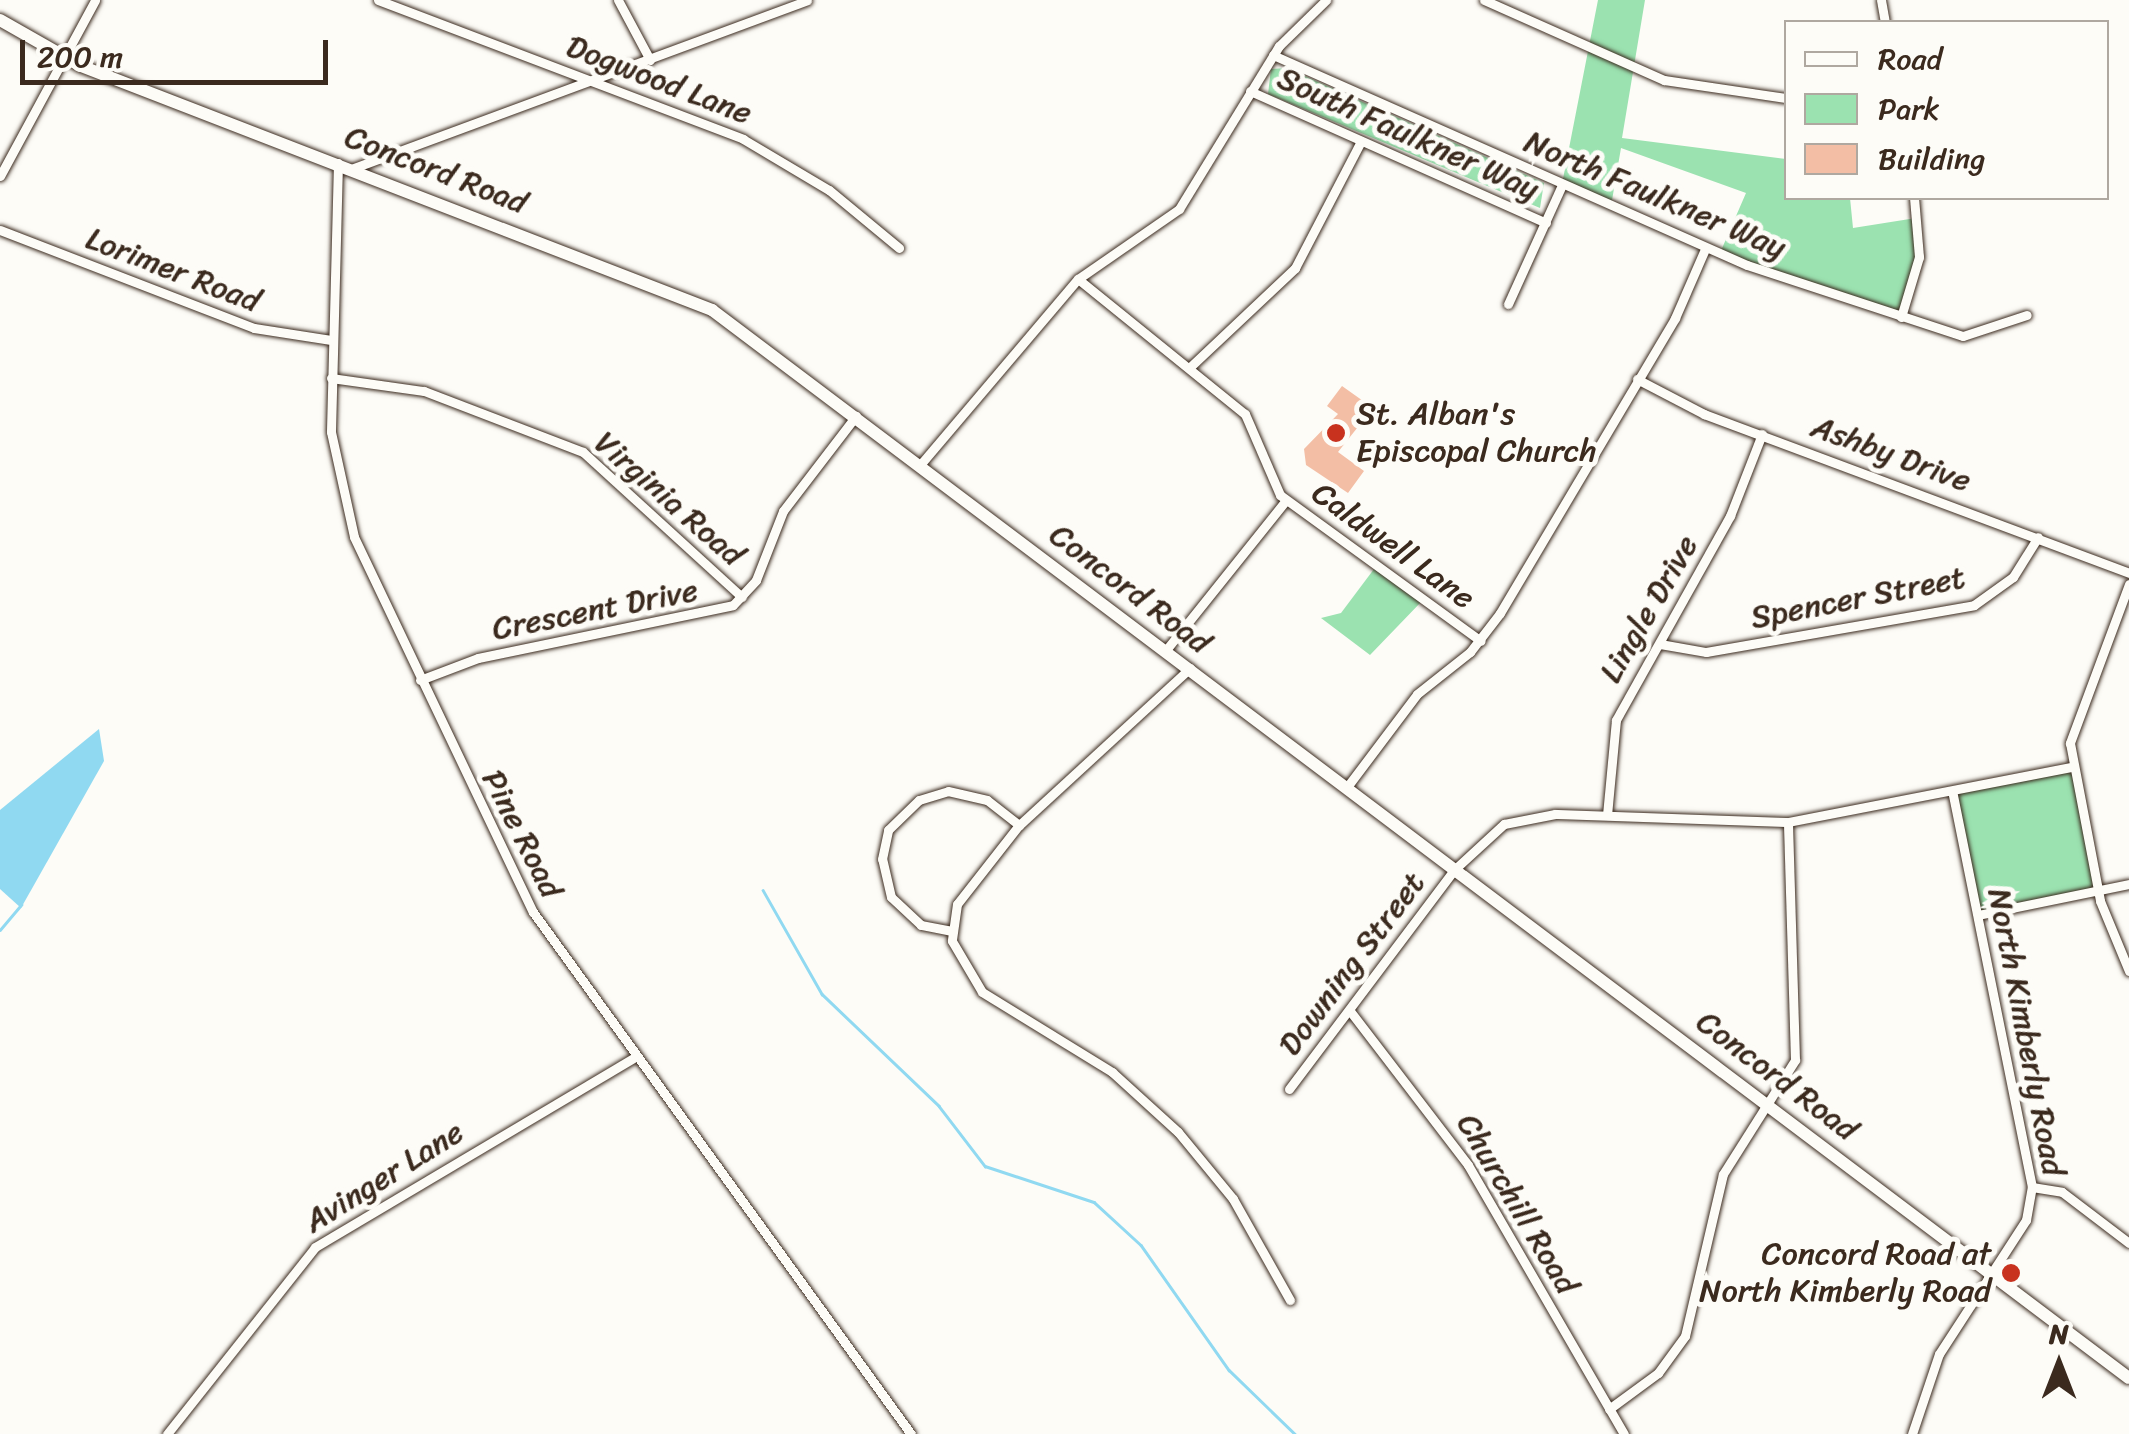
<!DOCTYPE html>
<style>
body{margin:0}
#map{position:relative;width:2129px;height:1434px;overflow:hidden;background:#fdfcf7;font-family:Sriracha,sans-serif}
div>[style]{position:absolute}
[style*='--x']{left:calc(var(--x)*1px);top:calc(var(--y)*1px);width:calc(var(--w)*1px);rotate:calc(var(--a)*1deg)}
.green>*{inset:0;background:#9be2b0}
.water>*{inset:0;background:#90d9f1}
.stream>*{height:2.5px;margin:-1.25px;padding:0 1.25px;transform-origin:1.25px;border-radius:1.25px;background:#90d9f1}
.building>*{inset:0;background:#f3bea5}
.roads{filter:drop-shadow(0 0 2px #3b2a1e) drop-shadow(0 0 2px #3b2a1e)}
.street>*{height:9px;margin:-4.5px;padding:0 4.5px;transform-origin:4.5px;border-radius:4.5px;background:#fdfcf7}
.secondary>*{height:12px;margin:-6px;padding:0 6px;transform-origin:6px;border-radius:6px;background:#fdfcf7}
.dots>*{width:28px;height:28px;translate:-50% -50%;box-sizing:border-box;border:5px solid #fdfcf7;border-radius:50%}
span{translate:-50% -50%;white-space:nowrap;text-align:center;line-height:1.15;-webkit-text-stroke:10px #fdfcf7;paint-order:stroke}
.street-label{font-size:32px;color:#3b2a1e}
.poi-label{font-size:32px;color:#3b2a1e}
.left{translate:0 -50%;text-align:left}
.right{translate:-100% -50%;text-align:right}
.legend{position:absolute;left:1784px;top:20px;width:325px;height:180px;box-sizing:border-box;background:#fdfcf7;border:2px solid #afa8a0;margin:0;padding:12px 18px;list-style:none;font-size:30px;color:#3b2a1e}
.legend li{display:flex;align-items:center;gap:20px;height:50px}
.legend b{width:50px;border:2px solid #afa8a0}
.north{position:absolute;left:2009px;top:1314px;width:100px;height:100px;-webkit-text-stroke:8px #fdfcf7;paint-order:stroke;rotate:0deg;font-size:28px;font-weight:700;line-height:40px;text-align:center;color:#3b2a1e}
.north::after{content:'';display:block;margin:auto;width:35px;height:45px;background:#3b2a1e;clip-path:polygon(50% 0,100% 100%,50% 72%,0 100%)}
.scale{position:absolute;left:20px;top:40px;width:308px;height:45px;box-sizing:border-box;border:5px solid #3b2a1e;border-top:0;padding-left:12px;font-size:30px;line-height:35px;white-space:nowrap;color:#3b2a1e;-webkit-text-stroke:8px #fdfcf7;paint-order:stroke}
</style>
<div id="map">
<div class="green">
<i style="clip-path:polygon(1598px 0,1645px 0,1622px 138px,1786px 159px,1786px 198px,1850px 198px,1853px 228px,1916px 218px,1919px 245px,1901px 315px,1720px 253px,1746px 193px,1621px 148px,1611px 206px,1562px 184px)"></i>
<i style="clip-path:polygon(1287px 68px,1544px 183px,1540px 208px,1268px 94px,1271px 69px)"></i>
<i style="clip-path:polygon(1377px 565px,1423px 600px,1370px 655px,1321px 618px,1341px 613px)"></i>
<i style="clip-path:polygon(2071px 769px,2097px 889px,1979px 913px,1954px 793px)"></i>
</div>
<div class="water">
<i style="clip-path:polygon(99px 729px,104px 761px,21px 908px,0 889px,0 810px)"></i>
</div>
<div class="stream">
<i style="--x:763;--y:890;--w:120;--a:60.4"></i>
<i style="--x:822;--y:994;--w:162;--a:43.7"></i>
<i style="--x:939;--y:1106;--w:76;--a:52.5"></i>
<i style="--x:985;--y:1166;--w:115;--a:18.3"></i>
<i style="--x:1094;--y:1202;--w:64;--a:42.5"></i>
<i style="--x:1141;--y:1245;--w:153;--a:54.9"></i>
<i style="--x:1229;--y:1370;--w:92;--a:44.1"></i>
<i style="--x:0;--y:930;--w:33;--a:-50"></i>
</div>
<div class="building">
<i style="clip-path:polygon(1342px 386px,1373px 408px,1338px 452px,1364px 471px,1348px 493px,1306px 465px,1304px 449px,1338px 414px,1327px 406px)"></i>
</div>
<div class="roads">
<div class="street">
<i style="--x:378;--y:0;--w:391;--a:20.8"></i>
<i style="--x:743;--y:139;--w:100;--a:30.7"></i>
<i style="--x:829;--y:190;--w:91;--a:39.6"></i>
<i style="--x:618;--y:0;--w:68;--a:61.9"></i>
<i style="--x:1484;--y:0;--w:197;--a:24"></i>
<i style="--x:1664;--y:80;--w:123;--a:8.4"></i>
<i style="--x:1881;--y:0;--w:22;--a:80"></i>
<i style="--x:1273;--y:55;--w:518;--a:23.9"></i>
<i style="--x:1747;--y:265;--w:227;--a:18.2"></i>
<i style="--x:1963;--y:336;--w:67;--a:-18.2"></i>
<i style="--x:1250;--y:91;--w:324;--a:24"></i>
<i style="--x:338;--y:163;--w:269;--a:91.5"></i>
<i style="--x:331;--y:432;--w:107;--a:77.6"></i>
<i style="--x:354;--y:537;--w:416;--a:64.5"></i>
<i style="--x:533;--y:912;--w:644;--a:54.09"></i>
<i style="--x:354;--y:168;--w:483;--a:-20.3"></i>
<i style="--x:0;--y:176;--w:200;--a:-61.6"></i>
<i style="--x:0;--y:230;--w:272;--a:21.1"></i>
<i style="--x:254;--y:328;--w:78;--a:8.9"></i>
<i style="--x:1078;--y:279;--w:215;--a:39"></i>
<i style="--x:1245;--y:414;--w:88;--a:66.6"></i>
<i style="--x:1280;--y:495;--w:248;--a:36"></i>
<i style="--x:1508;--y:304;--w:131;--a:-65.6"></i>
<i style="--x:1901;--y:317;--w:63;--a:-73.3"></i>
<i style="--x:1919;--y:257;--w:59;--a:-94.8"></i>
<i style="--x:1189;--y:368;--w:146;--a:-43.3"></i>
<i style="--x:1295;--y:268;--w:143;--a:-62.5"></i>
<i style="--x:331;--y:378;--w:94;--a:8"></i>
<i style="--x:424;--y:391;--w:170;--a:21"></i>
<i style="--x:583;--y:452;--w:215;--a:42.4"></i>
<i style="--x:1637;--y:379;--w:76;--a:27.6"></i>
<i style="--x:1704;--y:414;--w:454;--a:20.5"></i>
<i style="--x:920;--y:465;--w:244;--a:-49.7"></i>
<i style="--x:1078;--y:279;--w:123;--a:-34.7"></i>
<i style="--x:1179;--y:209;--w:191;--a:-58.5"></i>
<i style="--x:1279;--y:46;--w:66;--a:-44.4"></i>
<i style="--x:2129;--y:584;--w:170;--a:110.4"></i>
<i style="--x:2070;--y:743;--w:161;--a:79.2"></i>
<i style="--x:2100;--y:901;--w:76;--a:67.5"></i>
<i style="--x:1660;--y:644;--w:47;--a:9.9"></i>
<i style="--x:1706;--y:652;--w:272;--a:-9.9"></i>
<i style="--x:1974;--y:605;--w:48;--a:-35.7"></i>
<i style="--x:2013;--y:577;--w:47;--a:-58"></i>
<i style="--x:1166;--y:650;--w:192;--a:-51.3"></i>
<i style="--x:1190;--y:668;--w:232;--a:137.4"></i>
<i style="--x:1019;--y:825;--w:100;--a:128.1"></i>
<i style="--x:957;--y:904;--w:37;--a:98"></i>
<i style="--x:952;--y:941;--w:59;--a:59.5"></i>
<i style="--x:982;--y:992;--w:153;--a:31.6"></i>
<i style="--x:1112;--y:1072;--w:89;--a:42.3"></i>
<i style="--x:1178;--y:1132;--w:87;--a:50.6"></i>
<i style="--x:1233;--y:1199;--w:116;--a:60.6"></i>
<i style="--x:420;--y:680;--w:62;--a:-20.8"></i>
<i style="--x:478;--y:658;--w:260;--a:-11.7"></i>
<i style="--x:733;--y:605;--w:34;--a:-47"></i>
<i style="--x:756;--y:580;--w:74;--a:-68.6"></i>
<i style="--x:783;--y:511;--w:120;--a:-52.5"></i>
<i style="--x:1347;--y:787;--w:116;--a:-53"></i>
<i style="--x:1417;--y:694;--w:68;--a:-38.4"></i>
<i style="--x:1470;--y:652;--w:49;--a:-52.4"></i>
<i style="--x:1500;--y:613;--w:343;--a:-59.3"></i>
<i style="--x:1675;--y:318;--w:75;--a:-66.5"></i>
<i style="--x:1607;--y:815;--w:95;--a:-84.6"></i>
<i style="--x:1616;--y:720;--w:234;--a:-60.8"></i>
<i style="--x:1730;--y:516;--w:88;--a:-68.7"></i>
<i style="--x:1978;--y:915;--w:154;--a:-11.6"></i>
<i style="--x:952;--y:931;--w:32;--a:-169"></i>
<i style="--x:921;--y:925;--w:41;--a:-137"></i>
<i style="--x:891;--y:897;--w:39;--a:-103"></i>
<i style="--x:882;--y:859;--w:30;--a:-78"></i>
<i style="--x:888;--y:830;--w:43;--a:-44.1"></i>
<i style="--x:919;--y:800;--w:30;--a:-17"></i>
<i style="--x:948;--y:791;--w:40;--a:13"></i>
<i style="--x:987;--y:800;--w:41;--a:38"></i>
<i style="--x:1350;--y:1011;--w:194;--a:52.5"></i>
<i style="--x:1468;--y:1165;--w:311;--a:59.9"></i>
<i style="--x:1289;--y:1089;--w:276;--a:-53"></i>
<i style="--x:1455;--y:869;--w:67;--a:-42.6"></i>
<i style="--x:1504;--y:824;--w:52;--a:-11.1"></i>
<i style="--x:1555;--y:814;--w:233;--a:2"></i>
<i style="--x:1788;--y:822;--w:289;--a:-11"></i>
<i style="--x:2032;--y:1187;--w:30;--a:9"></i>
<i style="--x:2062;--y:1192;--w:84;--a:37.3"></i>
<i style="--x:1609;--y:1409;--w:61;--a:-36.3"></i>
<i style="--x:1658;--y:1373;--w:46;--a:-53.9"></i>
<i style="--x:1685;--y:1336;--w:166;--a:-76.8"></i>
<i style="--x:1723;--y:1174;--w:135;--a:-57.7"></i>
<i style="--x:1795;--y:1060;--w:238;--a:-91.7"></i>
<i style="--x:167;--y:1434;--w:238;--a:-51.6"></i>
<i style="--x:315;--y:1247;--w:370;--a:-30.7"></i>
<i style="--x:1912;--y:1434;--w:84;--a:-71.4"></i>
<i style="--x:1939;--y:1354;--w:160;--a:-57"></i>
<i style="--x:2026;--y:1220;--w:34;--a:-80"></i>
<i style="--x:2032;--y:1187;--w:404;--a:-101.4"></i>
</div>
<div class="secondary">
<i style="--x:0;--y:20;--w:93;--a:29.6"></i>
<i style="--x:81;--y:66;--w:677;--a:21.14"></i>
<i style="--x:712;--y:310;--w:1774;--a:37.01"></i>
</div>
</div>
<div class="dots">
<i style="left:1336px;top:433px;background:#c8321e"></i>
<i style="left:2011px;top:1273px;background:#c8321e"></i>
</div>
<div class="street-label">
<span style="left:659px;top:80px;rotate:21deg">Dogwood Lane</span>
<span style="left:1408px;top:134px;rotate:24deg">South Faulkner Way</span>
<span style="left:436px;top:170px;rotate:21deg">Concord Road</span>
<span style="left:1655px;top:195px;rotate:23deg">North Faulkner Way</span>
<span style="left:173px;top:270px;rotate:21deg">Lorimer Road</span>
<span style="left:1891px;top:454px;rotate:20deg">Ashby Drive</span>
<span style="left:669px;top:499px;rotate:41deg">Virginia Road</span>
<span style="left:1393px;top:546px;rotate:36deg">Caldwell Lane</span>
<span style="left:1130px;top:589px;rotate:37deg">Concord Road</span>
<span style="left:1858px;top:598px;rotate:-11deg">Spencer Street</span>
<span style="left:1649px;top:609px;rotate:-60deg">Lingle Drive</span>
<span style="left:595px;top:610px;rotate:-11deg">Crescent Drive</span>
<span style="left:522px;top:834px;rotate:63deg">Pine Road</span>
<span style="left:1352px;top:964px;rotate:-53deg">Downing Street</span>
<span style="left:2026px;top:1032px;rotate:79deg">North Kimberly Road</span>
<span style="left:1777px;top:1076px;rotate:37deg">Concord Road</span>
<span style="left:384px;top:1177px;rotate:-32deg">Avinger Lane</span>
<span style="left:1517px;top:1204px;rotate:59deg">Churchill Road</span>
</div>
<div class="poi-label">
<span class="left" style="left:1356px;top:433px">St. Alban's<br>Episcopal Church</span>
<span class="right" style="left:1991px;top:1273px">Concord Road at<br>North Kimberly Road</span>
</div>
<ul class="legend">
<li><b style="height:12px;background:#fdfcf7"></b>Road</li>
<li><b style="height:28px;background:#9be2b0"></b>Park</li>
<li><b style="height:28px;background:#f3bea5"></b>Building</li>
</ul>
<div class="north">N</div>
<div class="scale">200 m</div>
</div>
